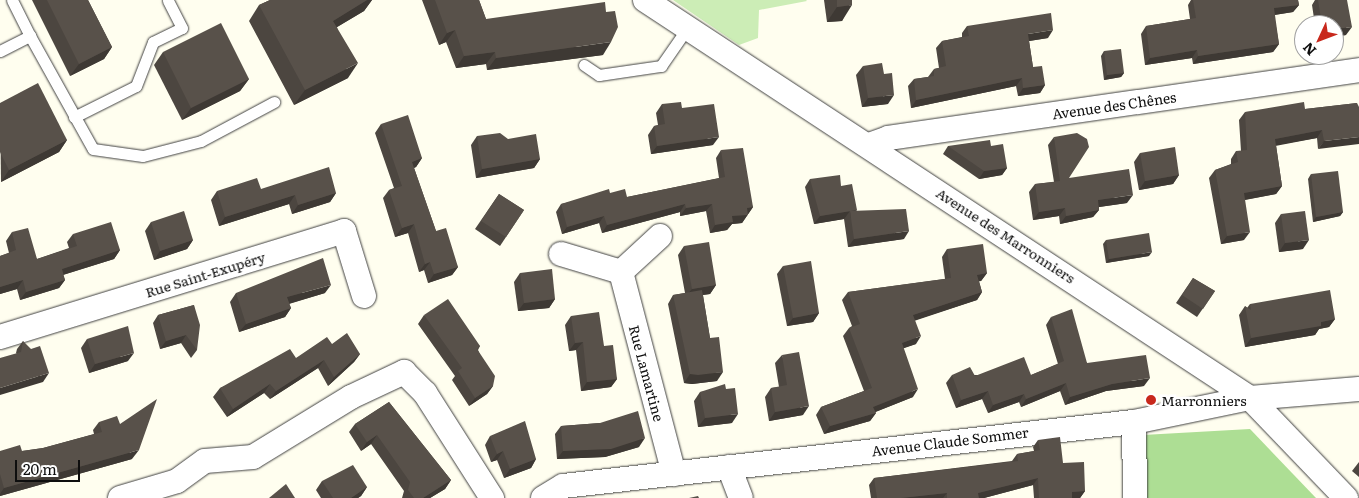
<!DOCTYPE html>
<meta charset="utf-8">
<style>
body{margin:0}
#map{position:relative;width:1359px;height:498px;overflow:hidden;background:#fffeef;font-family:Literata,serif}
div>[style]{position:absolute}
[style*='--x']{left:calc(var(--x)*1px);top:calc(var(--y)*1px);width:calc(var(--w)*1px);rotate:calc(var(--a)*1deg)}
.green>*{inset:0;background:#ccedb6}
.forest>*{inset:0;background:#adde94}
.roads{filter:drop-shadow(0 0 1px #414141) drop-shadow(0 0 1px #414141)}
.service>*{height:11px;margin:-5.5px;padding:0 5.5px;transform-origin:5.5px;border-radius:5.5px;background:#fff}
.minor>*{height:24px;margin:-12px;padding:0 12px;transform-origin:12px;border-radius:12px;background:#fff}
.wall>*{inset:0;background:#4c4640}
.shaded-wall>*{inset:0;background:#3e3934}
.building>*{inset:0;background:#58514a}
.dots>*{width:14px;height:14px;translate:-50% -50%;box-sizing:border-box;border:2px solid #fff;border-radius:50%}
span{translate:-50% -50%;white-space:nowrap;text-align:center;line-height:1.15;-webkit-text-stroke:5px #fff;paint-order:stroke}
.street-label{font-size:14px;color:#0e0e0e}
.poi-label{font-size:14px;color:#0e0e0e}
.left{translate:0 -50%;text-align:left}
.north{position:absolute;left:1294px;top:15px;width:50px;height:50px;box-sizing:border-box;background:#fff;border:1px solid #9f9f9f;border-radius:50%;rotate:227deg;font-size:14px;font-weight:700;line-height:20px;text-align:center;color:#0e0e0e}
.north::after{content:'';display:block;margin:auto;width:18px;height:22px;background:#c8281c;clip-path:polygon(50% 0,100% 100%,50% 72%,0 100%)}
.scale{position:absolute;left:15px;top:460px;width:65px;height:22px;box-sizing:border-box;border:2px solid #0e0e0e;border-top:0;padding-left:6px;font-size:15px;line-height:18px;white-space:nowrap;color:#0e0e0e;-webkit-text-stroke:4px #fff;paint-order:stroke}
</style>
<div id="map">
<div class="green">
<i style="clip-path:polygon(673px 0,806px 0,807px 1px,759px 10px,758px 38px,739px 45px)"></i>
</div>
<div class="forest">
<i style="clip-path:polygon(1250px 429px,1316px 498px,1144px 498px,1143px 435px)"></i>
</div>
<div class="roads">
<div class="service">
<i style="--x:30;--y:36;--w:129;--a:60.9"></i>
<i style="--x:93;--y:149;--w:50;--a:8"></i>
<i style="--x:143;--y:156;--w:60;--a:-14.5"></i>
<i style="--x:201;--y:141;--w:83;--a:-28.1"></i>
<i style="--x:0;--y:51;--w:34;--a:-27"></i>
<i style="--x:30;--y:36;--w:40;--a:-116.6"></i>
<i style="--x:584;--y:65;--w:18;--a:34"></i>
<i style="--x:599;--y:75;--w:63;--a:-8.3"></i>
<i style="--x:661;--y:66;--w:47;--a:-55.3"></i>
<i style="--x:74;--y:117;--w:69;--a:-26.6"></i>
<i style="--x:136;--y:86;--w:47;--a:-68.9"></i>
<i style="--x:153;--y:42;--w:32;--a:-26"></i>
<i style="--x:182;--y:28;--w:31;--a:-117"></i>
</div>
<div class="minor">
<i style="--x:645;--y:0;--w:724;--a:33.34"></i>
<i style="--x:1250;--y:398;--w:139;--a:46.2"></i>
<i style="--x:869;--y:145;--w:20;--a:-20"></i>
<i style="--x:888;--y:138;--w:476;--a:-8.2"></i>
<i style="--x:561;--y:254;--w:63;--a:16.7"></i>
<i style="--x:621;--y:272;--w:209;--a:75.3"></i>
<i style="--x:621;--y:272;--w:53;--a:-42.7"></i>
<i style="--x:0;--y:337;--w:360;--a:-17.1"></i>
<i style="--x:344;--y:231;--w:68;--a:72.9"></i>
<i style="--x:1134;--y:422;--w:76;--a:89.2"></i>
<i style="--x:729;--y:467;--w:33;--a:69"></i>
<i style="--x:120;--y:498;--w:59;--a:-16.6"></i>
<i style="--x:177;--y:481;--w:34;--a:-36"></i>
<i style="--x:205;--y:461;--w:48;--a:-4.8"></i>
<i style="--x:253;--y:457;--w:115;--a:-31.5"></i>
<i style="--x:351;--y:397;--w:59;--a:-25.3"></i>
<i style="--x:404;--y:372;--w:30;--a:45"></i>
<i style="--x:425;--y:393;--w:125;--a:57.5"></i>
<i style="--x:543;--y:498;--w:23;--a:-31"></i>
<i style="--x:563;--y:486;--w:575;--a:-6.4"></i>
<i style="--x:1134;--y:422;--w:118;--a:-11.7"></i>
<i style="--x:1250;--y:398;--w:109;--a:-4.7"></i>
</div>
</div>
<div class="wall">
<i style="clip-path:polygon(32px 0,88px 0,112px 47px,104px 59px,70px 76px)"></i>
<i style="clip-path:polygon(270px 0,372px 0,364px 11px,337px 27px,348px 78px,294px 105px,249px 21px,259px 5px)"></i>
<i style="clip-path:polygon(422px 0,479px 0,486px 19px,603px 55px,487px 70px,486px 64px,456px 68px,446px 42px,439px 45px)"></i>
<i style="clip-path:polygon(824px 0,852px 0,842px 21px,827px 22px)"></i>
<i style="clip-path:polygon(1191px 0,1298px 0,1299px 5px,1293px 12px,1274px 15px,1279px 44px,1273px 52px,1193px 64px,1192px 58px,1145px 65px,1141px 34px,1146px 26px,1190px 19px,1188px 5px)"></i>
<i style="clip-path:polygon(1315px 0,1347px 0,1346px 35px,1334px 37px,1334px 25px,1315px 25px,1312px 5px)"></i>
<i style="clip-path:polygon(967px 26px,1048px 38px,1029px 41px,1033px 67px,1045px 85px,1040px 93px,1018px 96px,1016px 86px,911px 108px,908px 86px,914px 79px,928px 77px,934px 69px,939px 68px,936px 48px,942px 41px,962px 37px,962px 33px)"></i>
<i style="clip-path:polygon(1104px 51px,1124px 73px,1121px 77px,1104px 80px,1101px 56px)"></i>
<i style="clip-path:polygon(163px 52px,249px 79px,240px 91px,182px 120px,154px 65px)"></i>
<i style="clip-path:polygon(863px 66px,888px 104px,862px 107px,856px 75px)"></i>
<i style="clip-path:polygon(0 103px,67px 140px,59px 152px,1px 182px)"></i>
<i style="clip-path:polygon(1357px 103px,1318px 149px,1317px 138px,1276px 145px,1282px 186px,1276px 194px,1245px 200px,1244px 240px,1221px 244px,1209px 178px,1215px 170px,1231px 164px,1231px 159px,1236px 151px,1241px 151px,1239px 120px,1245px 112px,1305px 109px)"></i>
<i style="clip-path:polygon(662px 104px,682px 108px,713px 145px,651px 154px,648px 135px,654px 126px,658px 125px,656px 113px)"></i>
<i style="clip-path:polygon(381px 124px,422px 158px,416px 167px,414px 168px,436px 231px,458px 267px,452px 275px,428px 283px,424px 270px,419px 272px,408px 233px,395px 237px,383px 198px,389px 190px,394px 188px,375px 133px)"></i>
<i style="clip-path:polygon(477px 136px,540px 159px,534px 168px,476px 178px,471px 145px)"></i>
<i style="clip-path:polygon(1054px 137px,1069px 178px,1127px 203px,1099px 207px,1099px 210px,1093px 217px,1060px 224px,1059px 216px,1033px 220px,1029px 192px,1035px 184px,1054px 182px,1048px 145px)"></i>
<i style="clip-path:polygon(948px 146px,991px 146px,1007px 168px,1002px 175px,979px 179px,943px 154px)"></i>
<i style="clip-path:polygon(721px 150px,753px 207px,742px 223px,732px 224px,727px 230px,710px 233px,706px 211px,680px 216px,680px 212px,602px 233px,599px 223px,562px 234px,556px 212px,561px 204px,610px 193px,627px 197px,719px 178px,716px 158px)"></i>
<i style="clip-path:polygon(1140px 153px,1179px 175px,1173px 184px,1139px 190px,1134px 162px)"></i>
<i style="clip-path:polygon(1311px 174px,1343px 212px,1340px 216px,1313px 222px,1308px 179px)"></i>
<i style="clip-path:polygon(810px 179px,841px 186px,856px 211px,904px 239px,848px 247px,844px 219px,814px 224px,805px 187px)"></i>
<i style="clip-path:polygon(261px 189px,336px 193px,330px 202px,292px 214px,289px 204px,219px 226px,211px 200px,217px 191px)"></i>
<i style="clip-path:polygon(499px 194px,524px 210px,500px 246px,475px 229px)"></i>
<i style="clip-path:polygon(1281px 214px,1303px 249px,1279px 252px,1275px 223px)"></i>
<i style="clip-path:polygon(151px 222px,193px 240px,187px 249px,154px 260px,145px 231px)"></i>
<i style="clip-path:polygon(12px 232px,37px 259px,69px 248px,67px 242px,73px 234px,120px 250px,114px 259px,63px 275px,65px 280px,59px 288px,20px 300px,17px 289px,0 294px,0 256px,9px 253px,6px 241px)"></i>
<i style="clip-path:polygon(1106px 240px,1149px 256px,1106px 263px,1103px 244px)"></i>
<i style="clip-path:polygon(684px 246px,716px 285px,710px 294px,703px 295px,717px 381px,692px 384px,684px 383px,668px 304px,673px 295px,685px 293px,678px 255px)"></i>
<i style="clip-path:polygon(947px 249px,987px 273px,981px 281px,979px 281px,982px 292px,977px 300px,915px 320px,916px 344px,903px 348px,913px 397px,875px 412px,876px 413px,870px 421px,824px 434px,816px 415px,821px 407px,864px 391px,843px 336px,849px 328px,852px 326px,842px 300px,848px 292px,945px 279px,942px 257px)"></i>
<i style="clip-path:polygon(783px 266px,819px 313px,813px 322px,787px 326px,777px 274px)"></i>
<i style="clip-path:polygon(520px 273px,555px 299px,549px 308px,518px 311px,514px 282px)"></i>
<i style="clip-path:polygon(1193px 278px,1215px 291px,1197px 317px,1176px 303px)"></i>
<i style="clip-path:polygon(236px 293px,325px 293px,289px 304px,291px 308px,285px 317px,239px 332px,230px 302px)"></i>
<i style="clip-path:polygon(1250px 304px,1335px 319px,1329px 327px,1319px 329px,1315px 335px,1245px 347px,1239px 315px,1245px 306px,1247px 308px)"></i>
<i style="clip-path:polygon(194px 305px,197px 350px,191px 358px,181px 343px,160px 349px,153px 323px,158px 315px)"></i>
<i style="clip-path:polygon(424px 315px,480px 346px,478px 350px,493px 386px,487px 394px,469px 406px,452px 380px,455px 376px,418px 324px)"></i>
<i style="clip-path:polygon(571px 316px,604px 346px,617px 379px,611px 387px,581px 391px,576px 350px,569px 351px,565px 325px)"></i>
<i style="clip-path:polygon(1051px 317px,1087px 363px,1144px 386px,1106px 391px,1065px 405px,1060px 391px,1021px 407px,1019px 402px,988px 413px,982px 399px,956px 408px,946px 383px,952px 375px,1031px 375px,1058px 364px,1046px 325px)"></i>
<i style="clip-path:polygon(87px 339px,128px 361px,89px 373px,81px 348px)"></i>
<i style="clip-path:polygon(23px 341px,43px 382px,16px 353px,17px 349px)"></i>
<i style="clip-path:polygon(332px 344px,360px 354px,354px 362px,328px 386px,318px 368px,270px 399px,264px 393px,227px 417px,213px 397px,220px 388px)"></i>
<i style="clip-path:polygon(782px 355px,803px 415px,769px 421px,765px 397px,771px 388px,779px 387px,775px 363px)"></i>
<i style="clip-path:polygon(726px 389px,732px 423px,698px 427px,694px 401px,700px 392px)"></i>
<i style="clip-path:polygon(389px 402px,451px 480px,445px 489px,430px 498px,402px 498px,404px 491px,371px 444px,361px 451px,349px 432px,355px 424px)"></i>
<i style="clip-path:polygon(99px 422px,120px 424px,132px 459px,0 496px,0 451px,22px 451px,43px 448px,94px 434px,93px 430px)"></i>
<i style="clip-path:polygon(600px 423px,639px 447px,605px 457px,557px 459px,555px 434px,561px 426px)"></i>
<i style="clip-path:polygon(490px 436px,536px 459px,531px 468px,504px 478px,497px 460px,491px 462px,485px 445px)"></i>
<i style="clip-path:polygon(1038px 440px,1085px 491px,1080px 498px,1034px 498px,1033px 485px,984px 498px,871px 498px,869px 485px,874px 478px,1012px 461px,1017px 454px,1034px 451px,1033px 447px)"></i>
<i style="clip-path:polygon(1359px 462px,1359px 477px,1352px 471px)"></i>
<i style="clip-path:polygon(322px 481px,367px 487px,361px 496px,358px 498px,321px 498px,316px 490px)"></i>
</div>
<div class="shaded-wall">
<i style="clip-path:polygon(367px 0,372px 0,364px 11px,322px 36px,333px 21px)"></i>
<i style="clip-path:polygon(852px 5px,842px 21px,827px 22px,837px 7px)"></i>
<i style="clip-path:polygon(1299px 5px,1293px 12px,1268px 16px,1274px 8px)"></i>
<i style="clip-path:polygon(1352px 27px,1346px 35px,1334px 37px,1334px 29px)"></i>
<i style="clip-path:polygon(455px 30px,446px 42px,439px 45px,447px 33px)"></i>
<i style="clip-path:polygon(1053px 30px,1048px 38px,1023px 42px,1028px 34px)"></i>
<i style="clip-path:polygon(611px 42px,603px 55px,487px 70px,496px 58px)"></i>
<i style="clip-path:polygon(1279px 44px,1273px 52px,1193px 64px,1198px 56px)"></i>
<i style="clip-path:polygon(112px 47px,104px 59px,70px 76px,79px 64px)"></i>
<i style="clip-path:polygon(1197px 50px,1192px 58px,1145px 65px,1150px 58px)"></i>
<i style="clip-path:polygon(495px 52px,486px 64px,456px 68px,464px 56px)"></i>
<i style="clip-path:polygon(358px 63px,348px 78px,294px 105px,305px 90px)"></i>
<i style="clip-path:polygon(1124px 73px,1121px 77px,1104px 80px,1107px 75px)"></i>
<i style="clip-path:polygon(1022px 78px,1016px 86px,911px 108px,916px 100px)"></i>
<i style="clip-path:polygon(249px 79px,240px 91px,182px 120px,191px 108px)"></i>
<i style="clip-path:polygon(1045px 85px,1040px 93px,1018px 96px,1023px 88px)"></i>
<i style="clip-path:polygon(894px 95px,888px 104px,862px 107px,868px 98px)"></i>
<i style="clip-path:polygon(1322px 130px,1317px 138px,1270px 147px,1275px 139px)"></i>
<i style="clip-path:polygon(719px 137px,713px 145px,651px 154px,657px 146px)"></i>
<i style="clip-path:polygon(1359px 137px,1359px 144px,1318px 149px,1324px 141px)"></i>
<i style="clip-path:polygon(67px 140px,59px 152px,1px 182px,9px 170px)"></i>
<i style="clip-path:polygon(422px 158px,416px 167px,406px 171px,412px 162px)"></i>
<i style="clip-path:polygon(540px 159px,534px 168px,476px 178px,482px 169px)"></i>
<i style="clip-path:polygon(1007px 168px,1002px 175px,979px 179px,984px 171px)"></i>
<i style="clip-path:polygon(1179px 175px,1173px 184px,1139px 190px,1145px 181px)"></i>
<i style="clip-path:polygon(1282px 186px,1276px 194px,1238px 201px,1244px 193px)"></i>
<i style="clip-path:polygon(336px 193px,330px 202px,292px 214px,298px 205px)"></i>
<i style="clip-path:polygon(295px 195px,289px 204px,219px 226px,225px 217px)"></i>
<i style="clip-path:polygon(1133px 195px,1127px 203px,1092px 208px,1098px 200px)"></i>
<i style="clip-path:polygon(685px 204px,680px 212px,602px 233px,607px 225px)"></i>
<i style="clip-path:polygon(712px 204px,706px 211px,680px 216px,686px 208px)"></i>
<i style="clip-path:polygon(753px 207px,742px 223px,732px 224px,727px 230px,710px 233px,715px 225px,747px 208px)"></i>
<i style="clip-path:polygon(1065px 208px,1059px 216px,1033px 220px,1039px 212px)"></i>
<i style="clip-path:polygon(857px 210px,851px 218px,850px 211px,844px 219px,814px 224px,820px 216px)"></i>
<i style="clip-path:polygon(1099px 210px,1093px 217px,1060px 224px,1066px 216px)"></i>
<i style="clip-path:polygon(1343px 212px,1340px 216px,1313px 222px,1316px 217px)"></i>
<i style="clip-path:polygon(604px 216px,599px 223px,562px 234px,567px 227px)"></i>
<i style="clip-path:polygon(414px 224px,408px 233px,395px 237px,402px 228px)"></i>
<i style="clip-path:polygon(909px 231px,904px 239px,848px 247px,854px 239px)"></i>
<i style="clip-path:polygon(1250px 232px,1244px 240px,1221px 244px,1227px 236px)"></i>
<i style="clip-path:polygon(193px 240px,187px 249px,154px 260px,160px 251px)"></i>
<i style="clip-path:polygon(1309px 240px,1303px 249px,1279px 252px,1285px 243px)"></i>
<i style="clip-path:polygon(120px 250px,114px 259px,56px 277px,62px 269px)"></i>
<i style="clip-path:polygon(1152px 252px,1149px 256px,1106px 263px,1109px 259px)"></i>
<i style="clip-path:polygon(430px 262px,424px 270px,419px 272px,425px 264px)"></i>
<i style="clip-path:polygon(458px 267px,452px 275px,428px 283px,434px 274px)"></i>
<i style="clip-path:polygon(987px 273px,981px 281px,971px 283px,977px 275px)"></i>
<i style="clip-path:polygon(23px 280px,17px 289px,0 294px,0 287px)"></i>
<i style="clip-path:polygon(65px 280px,59px 288px,20px 300px,26px 292px)"></i>
<i style="clip-path:polygon(331px 285px,325px 293px,281px 306px,287px 297px)"></i>
<i style="clip-path:polygon(716px 285px,710px 294px,685px 297px,692px 289px)"></i>
<i style="clip-path:polygon(982px 292px,977px 300px,908px 323px,913px 315px)"></i>
<i style="clip-path:polygon(555px 299px,549px 308px,518px 311px,524px 303px)"></i>
<i style="clip-path:polygon(291px 308px,285px 317px,239px 332px,246px 324px)"></i>
<i style="clip-path:polygon(819px 313px,813px 322px,787px 326px,793px 318px)"></i>
<i style="clip-path:polygon(1335px 319px,1329px 327px,1319px 329px,1315px 335px,1245px 347px,1251px 338px)"></i>
<i style="clip-path:polygon(186px 335px,181px 343px,160px 349px,166px 341px)"></i>
<i style="clip-path:polygon(921px 336px,916px 344px,896px 351px,902px 343px)"></i>
<i style="clip-path:polygon(583px 342px,576px 350px,569px 351px,575px 343px)"></i>
<i style="clip-path:polygon(134px 353px,128px 361px,89px 373px,95px 364px)"></i>
<i style="clip-path:polygon(360px 354px,354px 362px,328px 386px,334px 377px)"></i>
<i style="clip-path:polygon(324px 360px,318px 368px,270px 399px,276px 391px)"></i>
<i style="clip-path:polygon(723px 372px,717px 381px,692px 384px,684px 383px,690px 374px)"></i>
<i style="clip-path:polygon(49px 373px,43px 382px,0 395px,0 388px)"></i>
<i style="clip-path:polygon(1150px 378px,1144px 386px,1106px 391px,1065px 405px,1070px 397px,1112px 384px)"></i>
<i style="clip-path:polygon(617px 379px,611px 387px,581px 391px,587px 382px)"></i>
<i style="clip-path:polygon(1066px 383px,1060px 391px,1021px 407px,1026px 399px)"></i>
<i style="clip-path:polygon(270px 384px,264px 393px,227px 417px,233px 409px)"></i>
<i style="clip-path:polygon(493px 386px,487px 394px,469px 406px,475px 398px)"></i>
<i style="clip-path:polygon(918px 389px,913px 397px,868px 415px,873px 407px)"></i>
<i style="clip-path:polygon(988px 391px,982px 399px,956px 408px,961px 400px)"></i>
<i style="clip-path:polygon(1024px 394px,1019px 402px,988px 413px,993px 405px)"></i>
<i style="clip-path:polygon(809px 406px,803px 415px,769px 421px,775px 412px)"></i>
<i style="clip-path:polygon(876px 413px,870px 421px,824px 434px,830px 426px)"></i>
<i style="clip-path:polygon(738px 414px,732px 423px,698px 427px,705px 418px)"></i>
<i style="clip-path:polygon(377px 435px,371px 444px,361px 451px,367px 442px)"></i>
<i style="clip-path:polygon(645px 438px,639px 447px,605px 457px,557px 459px,563px 451px)"></i>
<i style="clip-path:polygon(139px 450px,132px 459px,0 496px,0 494px,4px 488px)"></i>
<i style="clip-path:polygon(503px 451px,497px 460px,491px 462px,497px 454px)"></i>
<i style="clip-path:polygon(536px 459px,531px 468px,504px 478px,510px 469px)"></i>
<i style="clip-path:polygon(1038px 478px,1033px 485px,984px 498px,975px 498px,978px 493px)"></i>
<i style="clip-path:polygon(451px 480px,445px 489px,430px 498px,423px 498px)"></i>
<i style="clip-path:polygon(367px 487px,361px 496px,358px 498px,351px 498px)"></i>
<i style="clip-path:polygon(1085px 491px,1080px 498px,1067px 498px,1072px 492px)"></i>
<i style="clip-path:polygon(947px 493px,943px 498px,901px 498px)"></i>
</div>
<div class="building">
<i style="clip-path:polygon(47px 0,88px 0,112px 47px,79px 64px)"></i>
<i style="clip-path:polygon(270px 0,367px 0,333px 21px,358px 63px,305px 90px,259px 5px)"></i>
<i style="clip-path:polygon(435px 0,479px 0,486px 19px,605px 2px,606px 12px,615px 11px,618px 27px,611px 42px,496px 58px,495px 52px,464px 56px,455px 30px,447px 33px)"></i>
<i style="clip-path:polygon(837px 0,852px 0,852px 5px,837px 7px)"></i>
<i style="clip-path:polygon(1193px 0,1298px 0,1299px 5px,1274px 8px,1279px 44px,1198px 56px,1197px 50px,1150px 58px,1146px 26px,1196px 18px)"></i>
<i style="clip-path:polygon(1318px 0,1347px 0,1352px 27px,1334px 29px,1334px 25px,1322px 25px)"></i>
<i style="clip-path:polygon(1051px 13px,1053px 30px,1028px 34px,1033px 67px,1042px 66px,1045px 85px,1023px 88px,1022px 78px,916px 100px,914px 79px,934px 76px,934px 69px,946px 66px,942px 41px,969px 36px,967px 26px)"></i>
<i style="clip-path:polygon(221px 23px,249px 79px,191px 108px,163px 52px)"></i>
<i style="clip-path:polygon(1121px 49px,1124px 73px,1107px 75px,1104px 51px)"></i>
<i style="clip-path:polygon(882px 63px,884px 74px,892px 73px,894px 95px,868px 98px,863px 66px)"></i>
<i style="clip-path:polygon(38px 83px,67px 140px,9px 170px,0 152px,0 103px)"></i>
<i style="clip-path:polygon(681px 102px,682px 108px,714px 104px,719px 137px,657px 146px,654px 126px,665px 124px,662px 104px)"></i>
<i style="clip-path:polygon(1304px 102px,1305px 109px,1357px 103px,1359px 107px,1359px 137px,1324px 141px,1322px 130px,1275px 139px,1282px 186px,1244px 193px,1250px 232px,1227px 236px,1215px 170px,1238px 162px,1236px 151px,1247px 150px,1245px 112px)"></i>
<i style="clip-path:polygon(408px 115px,422px 158px,412px 162px,436px 231px,446px 228px,458px 267px,434px 274px,430px 262px,425px 264px,414px 224px,402px 228px,389px 190px,402px 186px,381px 124px)"></i>
<i style="clip-path:polygon(500px 133px,508px 139px,536px 134px,540px 159px,482px 169px,477px 136px)"></i>
<i style="clip-path:polygon(1077px 133px,1087px 139px,1089px 147px,1069px 178px,1129px 169px,1133px 195px,1098px 200px,1099px 210px,1066px 216px,1065px 208px,1039px 212px,1035px 184px,1060px 181px,1054px 137px)"></i>
<i style="clip-path:polygon(990px 140px,991px 146px,1003px 144px,1007px 168px,984px 171px,948px 146px)"></i>
<i style="clip-path:polygon(1175px 147px,1179px 175px,1145px 181px,1140px 153px)"></i>
<i style="clip-path:polygon(743px 148px,753px 207px,747px 208px,748px 215px,732px 216px,733px 222px,715px 225px,712px 204px,686px 208px,685px 204px,607px 225px,604px 216px,567px 227px,561px 204px,609px 189px,610px 193px,625px 189px,627px 197px,725px 177px,721px 150px)"></i>
<i style="clip-path:polygon(329px 167px,336px 193px,298px 205px,295px 195px,225px 217px,217px 191px,257px 178px,261px 189px)"></i>
<i style="clip-path:polygon(1338px 171px,1343px 212px,1316px 217px,1311px 174px)"></i>
<i style="clip-path:polygon(840px 175px,841px 186px,852px 184px,857px 210px,820px 216px,810px 179px)"></i>
<i style="clip-path:polygon(499px 194px,524px 210px,506px 237px,481px 221px)"></i>
<i style="clip-path:polygon(906px 209px,909px 231px,854px 239px,850px 211px)"></i>
<i style="clip-path:polygon(184px 211px,193px 240px,160px 251px,151px 222px)"></i>
<i style="clip-path:polygon(1305px 211px,1309px 240px,1285px 243px,1281px 214px)"></i>
<i style="clip-path:polygon(111px 222px,120px 250px,62px 269px,65px 280px,26px 292px,23px 280px,0 287px,0 256px,16px 250px,12px 232px,28px 228px,37px 259px,77px 246px,73px 234px)"></i>
<i style="clip-path:polygon(1149px 233px,1152px 252px,1109px 259px,1106px 240px)"></i>
<i style="clip-path:polygon(709px 242px,716px 285px,692px 289px,684px 246px)"></i>
<i style="clip-path:polygon(983px 244px,987px 273px,977px 275px,982px 292px,913px 315px,921px 336px,902px 343px,918px 389px,873px 407px,876px 413px,830px 426px,821px 407px,872px 388px,849px 328px,860px 324px,848px 292px,951px 278px,947px 249px)"></i>
<i style="clip-path:polygon(323px 258px,331px 285px,287px 297px,291px 308px,246px 324px,236px 293px)"></i>
<i style="clip-path:polygon(811px 261px,819px 313px,793px 318px,783px 266px)"></i>
<i style="clip-path:polygon(552px 269px,555px 299px,524px 303px,520px 273px)"></i>
<i style="clip-path:polygon(1193px 278px,1215px 291px,1203px 309px,1182px 295px)"></i>
<i style="clip-path:polygon(702px 290px,710px 338px,719px 337px,723px 372px,698px 375px,690px 374px,673px 295px)"></i>
<i style="clip-path:polygon(1330px 290px,1335px 319px,1321px 322px,1321px 326px,1251px 338px,1245px 306px,1251px 310px,1250px 304px)"></i>
<i style="clip-path:polygon(448px 299px,480px 346px,477px 349px,495px 376px,493px 386px,475px 398px,458px 371px,462px 368px,424px 315px)"></i>
<i style="clip-path:polygon(194px 305px,200px 325px,197px 350px,186px 335px,166px 341px,158px 315px)"></i>
<i style="clip-path:polygon(1072px 309px,1087px 363px,1146px 355px,1150px 378px,1112px 384px,1070px 397px,1066px 383px,1026px 399px,1024px 394px,993px 405px,988px 391px,961px 400px,952px 375px,970px 367px,975px 376px,1024px 357px,1031px 375px,1064px 361px,1051px 317px)"></i>
<i style="clip-path:polygon(599px 312px,604px 346px,613px 345px,617px 379px,587px 382px,583px 342px,575px 343px,571px 316px)"></i>
<i style="clip-path:polygon(128px 326px,134px 353px,95px 364px,87px 339px)"></i>
<i style="clip-path:polygon(347px 333px,360px 354px,334px 377px,324px 360px,276px 391px,270px 384px,233px 409px,220px 388px,290px 349px,296px 358px,327px 337px,332px 344px)"></i>
<i style="clip-path:polygon(23px 341px,31px 349px,40px 346px,49px 373px,0 388px,0 358px,21px 352px)"></i>
<i style="clip-path:polygon(799px 352px,809px 406px,775px 412px,771px 388px,787px 385px,782px 355px)"></i>
<i style="clip-path:polygon(725px 384px,726px 389px,735px 388px,738px 414px,705px 418px,700px 392px)"></i>
<i style="clip-path:polygon(157px 399px,139px 450px,4px 488px,0 474px,0 451px,20px 445px,22px 451px,43px 448px,102px 432px,99px 422px,117px 416px,120px 424px)"></i>
<i style="clip-path:polygon(389px 402px,451px 480px,423px 498px,414px 498px,408px 490px,410px 482px,377px 435px,367px 442px,355px 424px)"></i>
<i style="clip-path:polygon(638px 411px,645px 438px,611px 449px,563px 451px,561px 426px,600px 423px)"></i>
<i style="clip-path:polygon(525px 421px,536px 459px,510px 469px,503px 451px,497px 454px,490px 436px)"></i>
<i style="clip-path:polygon(1060px 437px,1063px 463px,1084px 462px,1085px 491px,1072px 492px,1072px 498px,1039px 498px,1038px 478px,978px 493px,979px 498px,947px 498px,947px 493px,901px 498px,877px 498px,874px 478px,1018px 461px,1017px 454px,1040px 450px,1038px 440px)"></i>
<i style="clip-path:polygon(353px 465px,367px 487px,351px 498px,333px 498px,322px 481px)"></i>
<i style="clip-path:polygon(286px 484px,295px 498px,269px 498px)"></i>
<i style="clip-path:polygon(698px 496px,699px 498px,689px 498px)"></i>
</div>
<div class="dots">
<i style="left:1151px;top:400px;background:#c8281c"></i>
</div>
<div class="street-label">
<span style="left:1114px;top:105px;rotate:-8deg">Avenue des Chênes</span>
<span style="left:1006px;top:235px;rotate:33deg">Avenue des Marronniers</span>
<span style="left:205px;top:274px;rotate:-17deg">Rue Saint-Exupéry</span>
<span style="left:647px;top:373px;rotate:75deg">Rue Lamartine</span>
<span style="left:950px;top:441px;rotate:-7deg">Avenue Claude Sommer</span>
</div>
<div class="poi-label">
<span class="left" style="left:1161px;top:400px">Marronniers</span>
</div>
<div class="north">N</div>
<div class="scale">20 m</div>
</div>
